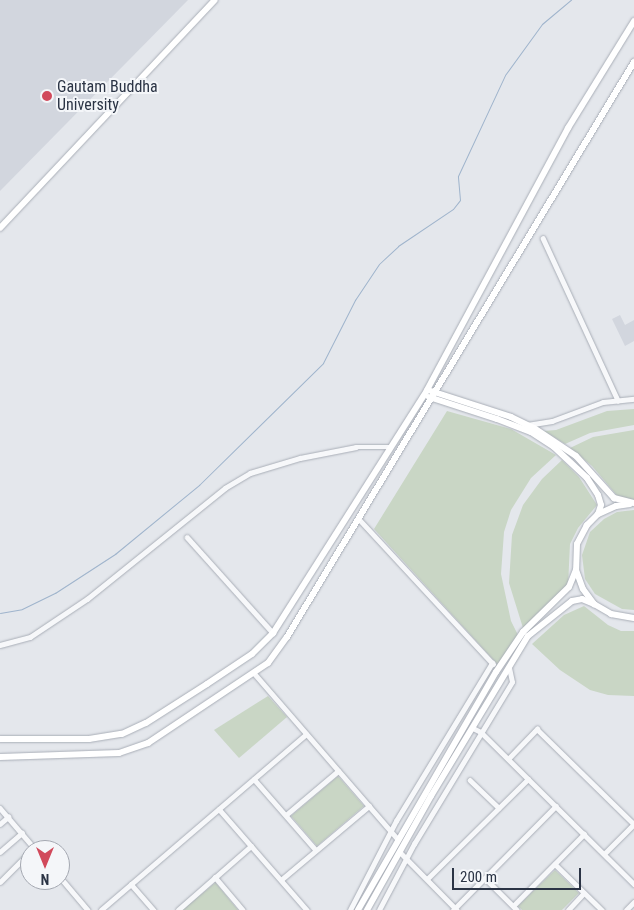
<!DOCTYPE html>
<style>
body{margin:0}
#map{position:relative;width:634px;height:910px;overflow:hidden;background:#e4e7ec;font-family:"Roboto Condensed",sans-serif}
div>[style]{position:absolute}
[style*='--x']{left:calc(var(--x)*1px);top:calc(var(--y)*1px);width:calc(var(--w)*1px);rotate:calc(var(--a)*1deg)}
.built>*{inset:0;background:#d2d6de}
.green>*{inset:0;background:#c9d6c5}
.stream>*{height:1px;margin:-0.5px;padding:0 0.5px;transform-origin:0.5px;border-radius:0.5px;background:#9fb4cc}
.roads{filter:drop-shadow(0 0 1px #a9aeb7) drop-shadow(0 0 1px #a9aeb7)}
.street>*{height:4.5px;margin:-2.25px;padding:0 2.25px;transform-origin:2.25px;border-radius:2.25px;background:#f7f8fa}
.secondary>*{height:6px;margin:-3px;padding:0 3px;transform-origin:3px;border-radius:3px;background:#fff}
.dots>*{width:14px;height:14px;translate:-50% -50%;box-sizing:border-box;border:2px solid #f4f6f9;border-radius:50%}
span{translate:-50% -50%;white-space:nowrap;text-align:center;line-height:1.15;-webkit-text-stroke:4px #f4f6f9;paint-order:stroke}
.poi-label{font-size:16px;color:#2b3445}
.left{translate:0 -50%;text-align:left}
.north{position:absolute;left:20px;top:840px;width:50px;height:50px;box-sizing:border-box;background:#f4f6f9;border:1px solid #a4a8b1;border-radius:50%;rotate:180deg;font-size:14px;font-weight:700;line-height:20px;text-align:center;color:#2b3445}
.north::after{content:'';display:block;margin:auto;width:18px;height:22px;background:#d1495b;clip-path:polygon(50% 0,100% 100%,50% 72%,0 100%)}
.scale{position:absolute;left:452px;top:868px;width:129px;height:22px;box-sizing:border-box;border:2px solid #2b3445;border-top:0;padding-left:6px;font-size:15px;line-height:18px;white-space:nowrap;color:#2b3445;-webkit-text-stroke:4px #f4f6f9;paint-order:stroke}
</style>
<div id="map">
<div class="built">
<i style="clip-path:polygon(0 0,188px 0,0 191px)"></i>
<i style="clip-path:polygon(620px 315px,625px 325px,634px 320px,634px 341px,625px 346px,612px 319px)"></i>
</div>
<div class="green">
<i style="clip-path:polygon(634px 409px,634px 425px,590px 433px,565px 444px,544px 431px,556px 430px,607px 411px)"></i>
<i style="clip-path:polygon(447px 411px,511px 429px,556px 455px,531px 478px,511px 510px,504px 532px,501px 574px,511px 621px,518px 635px,498px 665px,374px 529px)"></i>
<i style="clip-path:polygon(634px 430px,634px 500px,619px 498px,592px 466px,570px 448px,593px 437px)"></i>
<i style="clip-path:polygon(562px 460px,579px 477px,597px 505px,578px 528px,570px 544px,568px 586px,523px 628px,509px 583px,512px 535px,523px 505px,542px 479px)"></i>
<i style="clip-path:polygon(634px 510px,634px 610px,622px 609px,595px 594px,585px 579px,582px 555px,590px 532px,604px 519px,617px 512px)"></i>
<i style="clip-path:polygon(584px 606px,608px 625px,621px 631px,634px 631px,634px 696px,608px 695px,590px 690px,560px 670px,532px 644px,564px 615px)"></i>
<i style="clip-path:polygon(268px 696px,287px 717px,239px 758px,214px 730px)"></i>
<i style="clip-path:polygon(338px 776px,364px 806px,317px 846px,291px 816px)"></i>
<i style="clip-path:polygon(555px 870px,579px 893px,562px 910px,522px 910px,518px 906px)"></i>
<i style="clip-path:polygon(215px 882px,238px 910px,182px 910px,215px 883px)"></i>
</div>
<div class="stream">
<i style="--x:0;--y:613;--w:22;--a:-10"></i>
<i style="--x:22;--y:609;--w:37;--a:-26"></i>
<i style="--x:55;--y:593;--w:72;--a:-33"></i>
<i style="--x:115;--y:554;--w:109;--a:-39.4"></i>
<i style="--x:199;--y:485;--w:174;--a:-44.5"></i>
<i style="--x:323;--y:363;--w:71;--a:-63.1"></i>
<i style="--x:355;--y:300;--w:43;--a:-56.3"></i>
<i style="--x:379;--y:264;--w:26;--a:-43"></i>
<i style="--x:398;--y:246;--w:66;--a:-33.9"></i>
<i style="--x:453;--y:209;--w:11;--a:-52"></i>
<i style="--x:460;--y:200;--w:24;--a:-95"></i>
<i style="--x:458;--y:176;--w:111;--a:-65"></i>
<i style="--x:505;--y:75;--w:63;--a:-54"></i>
<i style="--x:542;--y:24;--w:38;--a:-40"></i>
</div>
<div class="roads">
<div class="street">
<i style="--x:543;--y:238;--w:179;--a:65.2"></i>
<i style="--x:527;--y:425;--w:25;--a:-9"></i>
<i style="--x:552;--y:421;--w:54;--a:-20.4"></i>
<i style="--x:603;--y:402;--w:31;--a:-6"></i>
<i style="--x:358;--y:518;--w:199;--a:47.2"></i>
<i style="--x:187;--y:537;--w:129;--a:48.1"></i>
<i style="--x:0;--y:645;--w:31;--a:-15"></i>
<i style="--x:30;--y:637;--w:69;--a:-33.7"></i>
<i style="--x:87;--y:599;--w:177;--a:-38.8"></i>
<i style="--x:225;--y:488;--w:29;--a:-31"></i>
<i style="--x:250;--y:473;--w:52;--a:-16.7"></i>
<i style="--x:300;--y:458;--w:57;--a:-11.1"></i>
<i style="--x:356;--y:447;--w:35;--a:0"></i>
<i style="--x:254;--y:673;--w:220;--a:49.1"></i>
<i style="--x:473;--y:728;--w:9;--a:27"></i>
<i style="--x:481;--y:732;--w:216;--a:44.8"></i>
<i style="--x:508;--y:759;--w:42;--a:-46"></i>
<i style="--x:537;--y:729;--w:136;--a:44.4"></i>
<i style="--x:254;--y:779;--w:94;--a:48.9"></i>
<i style="--x:470;--y:780;--w:40;--a:44"></i>
<i style="--x:0;--y:808;--w:55;--a:49.4"></i>
<i style="--x:219;--y:809;--w:134;--a:48.9"></i>
<i style="--x:286;--y:815;--w:68;--a:-40.2"></i>
<i style="--x:0;--y:824;--w:11;--a:-41"></i>
<i style="--x:0;--y:852;--w:29;--a:-41"></i>
<i style="--x:400;--y:852;--w:81;--a:45.5"></i>
<i style="--x:604;--y:854;--w:42;--a:-45"></i>
<i style="--x:555;--y:864;--w:66;--a:44.4"></i>
<i style="--x:60;--y:877;--w:43;--a:49.7"></i>
<i style="--x:215;--y:877;--w:43;--a:49.7"></i>
<i style="--x:485;--y:878;--w:45;--a:45"></i>
<i style="--x:427;--y:879;--w:142;--a:-44.7"></i>
<i style="--x:281;--y:880;--w:115;--a:-40.1"></i>
<i style="--x:0;--y:882;--w:42;--a:-45"></i>
<i style="--x:131;--y:884;--w:35;--a:49"></i>
<i style="--x:513;--y:906;--w:101;--a:-45.4"></i>
<i style="--x:101;--y:910;--w:270;--a:-40.6"></i>
<i style="--x:178;--y:910;--w:97;--a:-41.2"></i>
<i style="--x:350;--y:910;--w:100;--a:-62.7"></i>
<i style="--x:396;--y:821;--w:185;--a:-58.7"></i>
<i style="--x:379;--y:910;--w:75;--a:-62.1"></i>
<i style="--x:414;--y:844;--w:189;--a:-58.8"></i>
<i style="--x:512;--y:682;--w:14;--a:-102"></i>
<i style="--x:453;--y:910;--w:146;--a:-45.3"></i>
<i style="--x:568;--y:910;--w:23;--a:-47"></i>
<i style="--x:626;--y:910;--w:11;--a:-45"></i>
</div>
<div class="secondary">
<i style="--x:0;--y:228;--w:313;--a:-46.7"></i>
<i style="--x:431;--y:391;--w:84;--a:18"></i>
<i style="--x:511;--y:417;--w:25;--a:26"></i>
<i style="--x:534;--y:428;--w:50;--a:33.7"></i>
<i style="--x:576;--y:456;--w:57;--a:47.9"></i>
<i style="--x:614;--y:498;--w:21;--a:14"></i>
<i style="--x:429;--y:397;--w:71;--a:17.9"></i>
<i style="--x:497;--y:419;--w:36;--a:21"></i>
<i style="--x:531;--y:432;--w:27;--a:33"></i>
<i style="--x:554;--y:447;--w:45;--a:43.2"></i>
<i style="--x:587;--y:478;--w:20;--a:57"></i>
<i style="--x:598;--y:495;--w:10;--a:73"></i>
<i style="--x:601;--y:505;--w:9;--a:108"></i>
<i style="--x:630;--y:504;--w:14;--a:172"></i>
<i style="--x:616;--y:506;--w:20;--a:156"></i>
<i style="--x:598;--y:514;--w:16;--a:135"></i>
<i style="--x:587;--y:525;--w:21;--a:118"></i>
<i style="--x:577;--y:544;--w:26;--a:92"></i>
<i style="--x:576;--y:570;--w:20;--a:70"></i>
<i style="--x:583;--y:589;--w:19;--a:54"></i>
<i style="--x:594;--y:604;--w:20;--a:30"></i>
<i style="--x:611;--y:614;--w:23;--a:10"></i>
<i style="--x:0;--y:739;--w:89;--a:0"></i>
<i style="--x:89;--y:739;--w:33;--a:-9"></i>
<i style="--x:122;--y:734;--w:26;--a:-25"></i>
<i style="--x:146;--y:723;--w:72;--a:-32.6"></i>
<i style="--x:207;--y:684;--w:54;--a:-33.7"></i>
<i style="--x:252;--y:654;--w:30;--a:-45"></i>
<i style="--x:273;--y:633;--w:288;--a:-57.6"></i>
<i style="--x:427;--y:390;--w:298;--a:-61.7"></i>
<i style="--x:568;--y:128;--w:126;--a:-58.3"></i>
<i style="--x:0;--y:757;--w:119;--a:-1.9"></i>
<i style="--x:119;--y:753;--w:31;--a:-19"></i>
<i style="--x:148;--y:743;--w:144;--a:-33.7"></i>
<i style="--x:268;--y:663;--w:32;--a:-54"></i>
<i style="--x:287;--y:637;--w:672;--a:-58.89"></i>
<i style="--x:358;--y:910;--w:275;--a:-59.9"></i>
<i style="--x:496;--y:672;--w:48;--a:-56"></i>
<i style="--x:523;--y:632;--w:64;--a:-44.4"></i>
<i style="--x:569;--y:587;--w:18;--a:-68"></i>
<i style="--x:367;--y:910;--w:131;--a:-60.7"></i>
<i style="--x:431;--y:796;--w:187;--a:-58.8"></i>
<i style="--x:528;--y:636;--w:56;--a:-38.5"></i>
<i style="--x:572;--y:601;--w:10;--a:-11"></i>
<i style="--x:582;--y:599;--w:13;--a:23"></i>
</div>
</div>
<div class="dots">
<i style="left:47px;top:96px;background:#d1495b"></i>
</div>
<div class="poi-label">
<span class="left" style="left:57px;top:96px">Gautam Buddha<br>University</span>
</div>
<div class="north">N</div>
<div class="scale">200 m</div>
</div>
